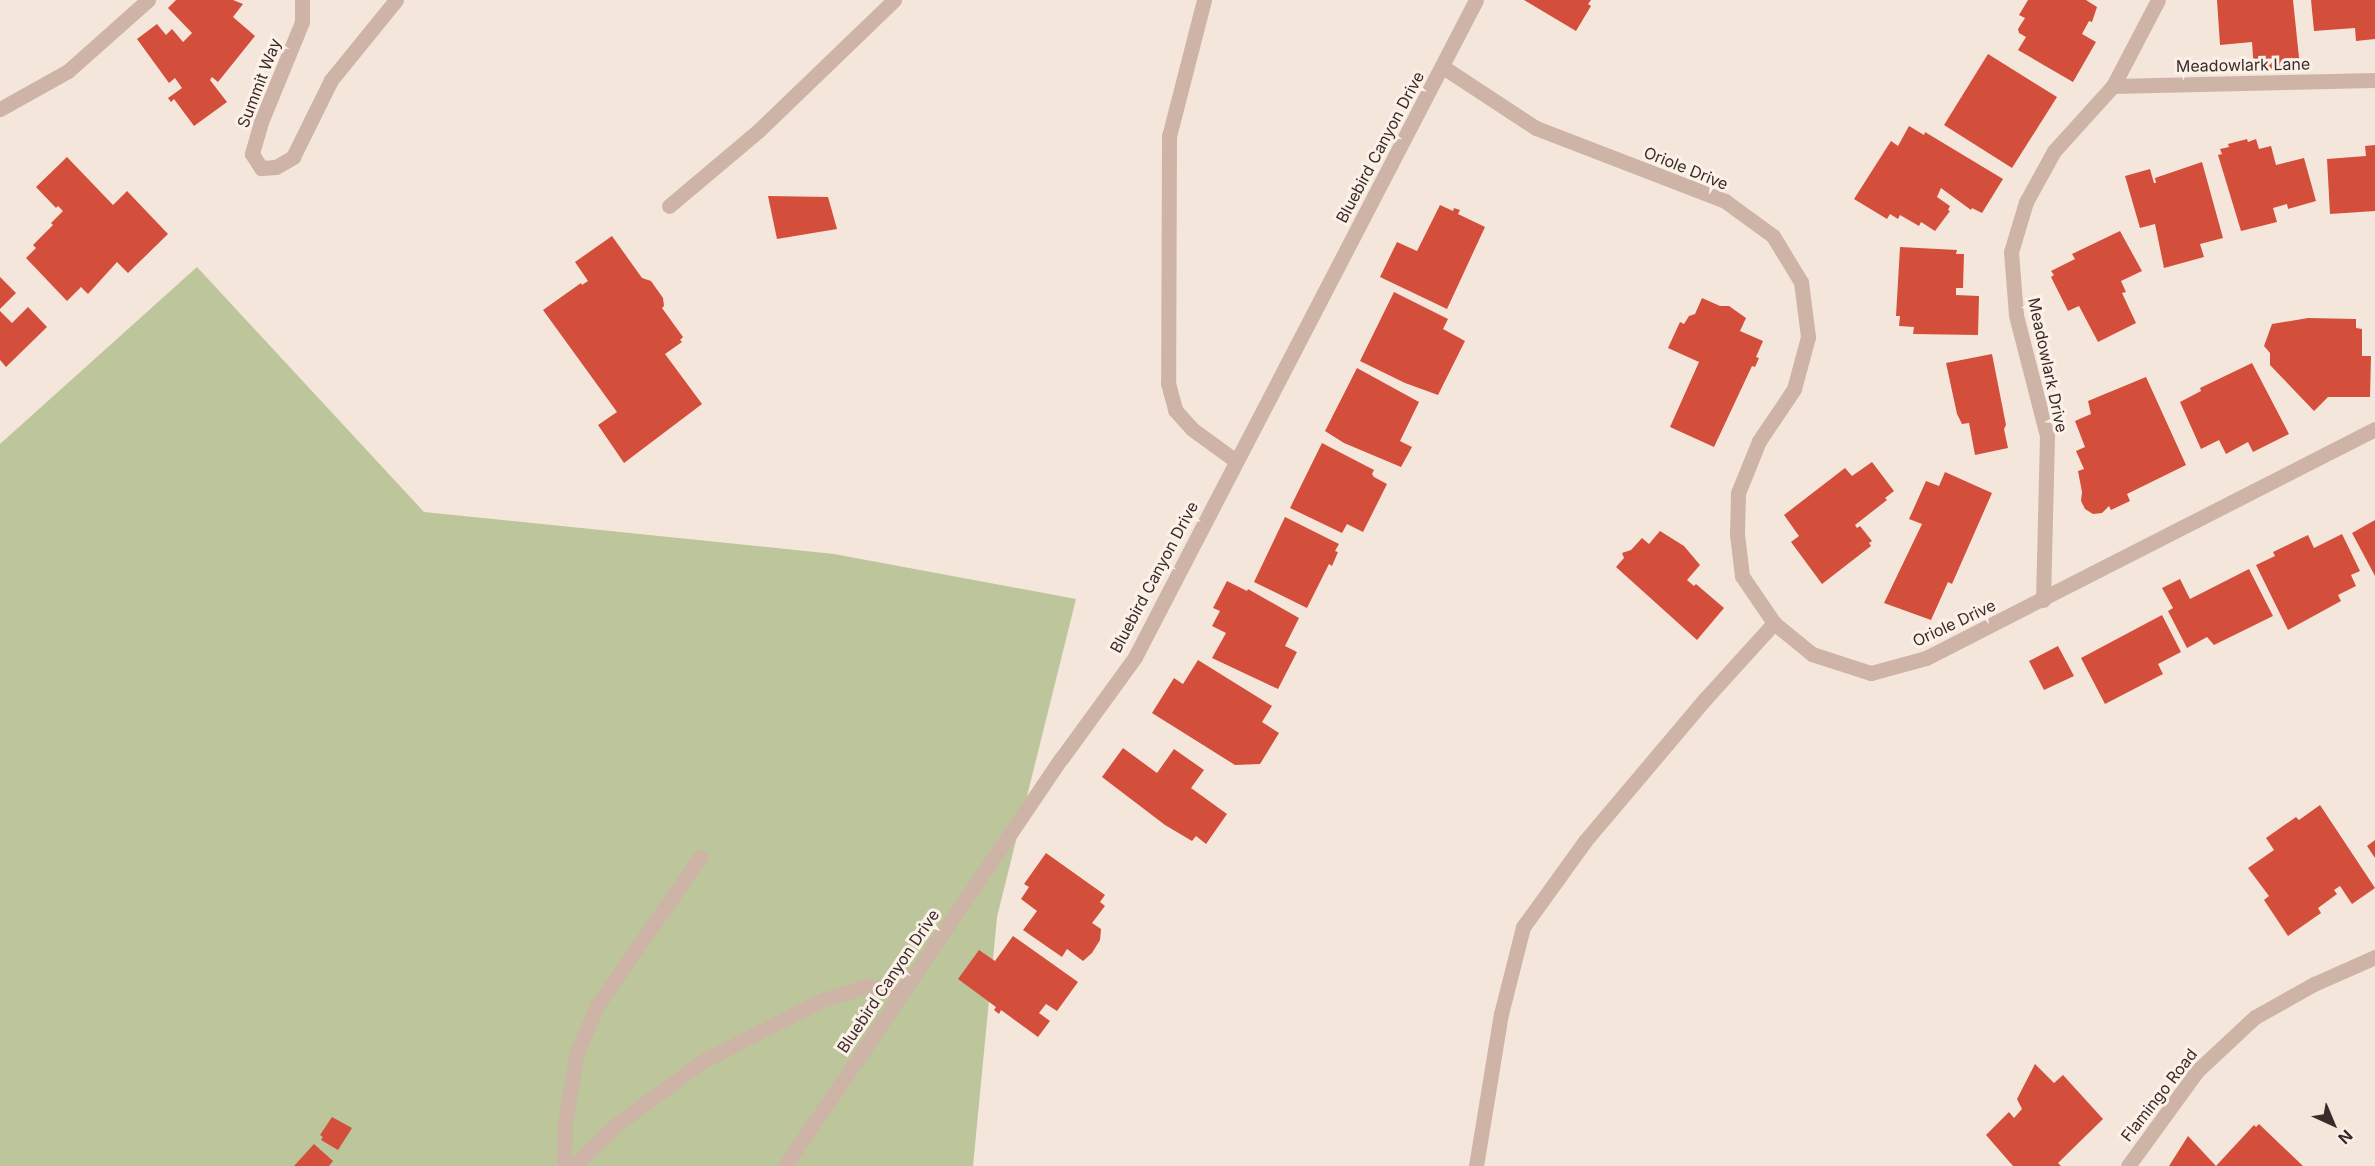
<!DOCTYPE html>
<style>
body{margin:0}
#map{position:relative;width:2375px;height:1166px;overflow:hidden;background:#f5e6dc;font-family:Inter,sans-serif}
div>[style]{position:absolute}
[style*='--x']{left:calc(var(--x)*1px);top:calc(var(--y)*1px);width:calc(var(--w)*1px);rotate:calc(var(--a)*1deg)}
.green>*{inset:0;background:#bcc69a}
.building>*{inset:0;background:#d34f3b}
.service>*{height:15px;margin:-7.5px;padding:0 7.5px;transform-origin:7.5px;border-radius:7.5px;background:#ceb4a6}
.minor>*{height:15px;margin:-7.5px;padding:0 7.5px;transform-origin:7.5px;border-radius:7.5px;background:#ceb4a6}
.tertiary>*{height:15px;margin:-7.5px;padding:0 7.5px;transform-origin:7.5px;border-radius:7.5px;background:#ceb4a6}
span{translate:-50% -50%;white-space:nowrap;text-align:center;line-height:1.15;-webkit-text-stroke:6px #fcf1e9;paint-order:stroke}
.street-label{font-size:16px;color:#3a2b28}
.north{position:absolute;left:2303px;top:1094px;width:60px;height:60px;-webkit-text-stroke:4px #fcf1e9;paint-order:stroke;rotate:136deg;font-size:16px;font-weight:700;line-height:24px;text-align:center;color:#3a2b28}
.north::after{content:'';display:block;margin:auto;width:21px;height:27px;background:#3a2b28;clip-path:polygon(50% 0,100% 100%,50% 72%,0 100%)}
</style>
<div id="map">
<div class="green">
<i style="clip-path:polygon(197px 267px,424px 512px,834px 554px,1076px 599px,997px 917px,973px 1166px,0 1166px,0 444px)"></i>
</div>
<div class="building">
<i style="clip-path:polygon(176px 0,233px 0,243px 4px,233px 17px,255px 36px,218px 82px,212px 77px,210px 80px,227px 102px,194px 126px,174px 99px,171px 102px,168px 98px,182px 88px,175px 78px,169px 83px,137px 39px,157px 24px,166px 35px,172px 29px,183px 42px,192px 33px,168px 8px)"></i>
<i style="clip-path:polygon(1524px 0,1591px 0,1588px 4px,1591px 6px,1576px 31px)"></i>
<i style="clip-path:polygon(2028px 0,2086px 0,2097px 7px,2092px 22px,2089px 21px,2082px 34px,2096px 42px,2073px 82px,2018px 50px,2026px 37px,2019px 33px,2018px 29px,2025px 18px,2019px 15px)"></i>
<i style="clip-path:polygon(2217px 0,2293px 0,2300px 67px,2254px 71px,2252px 42px,2220px 45px)"></i>
<i style="clip-path:polygon(2311px 0,2375px 0,2375px 39px,2356px 41px,2355px 28px,2314px 31px)"></i>
<i style="clip-path:polygon(1988px 54px,2057px 97px,2012px 168px,1944px 125px)"></i>
<i style="clip-path:polygon(1909px 126px,1924px 135px,1925px 132px,2003px 179px,1982px 213px,1972px 208px,1971px 210px,1941px 188px,1937px 197px,1950px 206px,1948px 210px,1950px 211px,1935px 231px,1921px 222px,1919px 226px,1900px 215px,1898px 219px,1890px 214px,1887px 219px,1854px 199px,1891px 141px,1898px 146px)"></i>
<i style="clip-path:polygon(2247px 139px,2248px 142px,2256px 139px,2259px 149px,2271px 146px,2276px 165px,2304px 158px,2316px 201px,2288px 209px,2287px 204px,2273px 208px,2277px 222px,2241px 231px,2218px 155px,2222px 154px,2220px 149px,2229px 147px,2228px 144px)"></i>
<i style="clip-path:polygon(2375px 145px,2375px 211px,2330px 214px,2327px 159px,2366px 156px,2365px 146px)"></i>
<i style="clip-path:polygon(67px 157px,113px 205px,127px 191px,168px 234px,128px 273px,117px 262px,88px 294px,81px 287px,67px 301px,26px 258px,36px 248px,33px 245px,53px 225px,51px 223px,63px 211px,58px 206px,56px 208px,36px 187px)"></i>
<i style="clip-path:polygon(2202px 162px,2223px 238px,2200px 244px,2204px 257px,2164px 268px,2155px 224px,2140px 228px,2125px 176px,2150px 169px,2154px 183px,2156px 183px,2155px 178px)"></i>
<i style="clip-path:polygon(768px 196px,828px 197px,837px 229px,777px 239px)"></i>
<i style="clip-path:polygon(1440px 205px,1453px 211px,1454px 208px,1460px 210px,1458px 214px,1485px 227px,1447px 309px,1380px 277px,1397px 242px,1417px 251px)"></i>
<i style="clip-path:polygon(2120px 231px,2142px 271px,2121px 281px,2126px 292px,2122px 293px,2136px 323px,2098px 342px,2079px 306px,2068px 311px,2051px 277px,2054px 275px,2051px 271px,2075px 259px,2072px 254px)"></i>
<i style="clip-path:polygon(612px 236px,642px 278px,651px 281px,663px 298px,664px 306px,662px 308px,683px 337px,680px 340px,682px 342px,665px 354px,702px 404px,624px 463px,598px 425px,617px 412px,543px 310px,581px 283px,582px 285px,588px 281px,575px 262px)"></i>
<i style="clip-path:polygon(1900px 247px,1957px 250px,1956px 254px,1964px 254px,1963px 288px,1956px 288px,1956px 295px,1979px 296px,1978px 335px,1913px 334px,1914px 327px,1899px 326px,1900px 316px,1896px 316px)"></i>
<i style="clip-path:polygon(0 277px,16px 293px,0 309px)"></i>
<i style="clip-path:polygon(1394px 292px,1448px 319px,1443px 329px,1465px 341px,1438px 395px,1405px 383px,1360px 361px)"></i>
<i style="clip-path:polygon(1702px 298px,1720px 306px,1729px 306px,1746px 318px,1740px 331px,1763px 341px,1756px 357px,1759px 358px,1755px 367px,1752px 366px,1714px 447px,1670px 427px,1699px 362px,1668px 348px,1680px 322px,1684px 324px,1689px 316px,1695px 314px)"></i>
<i style="clip-path:polygon(28px 307px,47px 327px,6px 367px,0 360px,0 311px,12px 323px)"></i>
<i style="clip-path:polygon(2308px 318px,2356px 319px,2356px 328px,2362px 329px,2362px 356px,2371px 356px,2370px 397px,2328px 397px,2314px 411px,2270px 365px,2270px 353px,2264px 346px,2272px 324px)"></i>
<i style="clip-path:polygon(1992px 354px,2006px 425px,2004px 429px,2008px 448px,1975px 455px,1969px 423px,1962px 424px,1957px 414px,1946px 363px)"></i>
<i style="clip-path:polygon(2252px 363px,2289px 434px,2253px 452px,2248px 442px,2226px 454px,2219px 440px,2201px 449px,2180px 402px,2201px 391px,2200px 388px)"></i>
<i style="clip-path:polygon(1357px 368px,1419px 402px,1400px 441px,1412px 447px,1401px 467px,1344px 443px,1325px 431px)"></i>
<i style="clip-path:polygon(2146px 377px,2186px 465px,2127px 494px,2130px 501px,2111px 510px,2109px 506px,2102px 513px,2093px 514px,2085px 509px,2081px 501px,2082px 492px,2078px 471px,2084px 469px,2076px 451px,2085px 447px,2075px 421px,2091px 414px,2088px 401px)"></i>
<i style="clip-path:polygon(1322px 443px,1374px 470px,1372px 474px,1374px 477px,1387px 484px,1363px 532px,1347px 524px,1342px 533px,1290px 508px)"></i>
<i style="clip-path:polygon(1872px 462px,1894px 491px,1885px 498px,1887px 500px,1855px 525px,1857px 528px,1860px 526px,1872px 541px,1869px 543px,1871px 546px,1822px 584px,1791px 542px,1799px 536px,1784px 515px,1845px 468px,1852px 476px)"></i>
<i style="clip-path:polygon(1945px 472px,1992px 493px,1952px 584px,1948px 582px,1931px 620px,1884px 603px,1922px 524px,1909px 519px,1926px 481px,1939px 486px)"></i>
<i style="clip-path:polygon(1285px 517px,1339px 544px,1335px 551px,1338px 552px,1332px 566px,1329px 564px,1307px 608px,1254px 582px)"></i>
<i style="clip-path:polygon(2375px 520px,2375px 576px,2352px 533px)"></i>
<i style="clip-path:polygon(1660px 531px,1684px 546px,1700px 565px,1687px 580px,1694px 586px,1696px 584px,1724px 608px,1697px 640px,1616px 567px,1624px 558px,1622px 553px,1631px 550px,1642px 538px,1649px 544px)"></i>
<i style="clip-path:polygon(2342px 534px,2360px 571px,2351px 575px,2356px 586px,2338px 595px,2341px 601px,2288px 630px,2256px 565px,2275px 556px,2273px 552px,2308px 535px,2314px 548px)"></i>
<i style="clip-path:polygon(2249px 569px,2273px 616px,2214px 645px,2207px 637px,2187px 648px,2168px 611px,2173px 608px,2162px 588px,2180px 579px,2190px 599px)"></i>
<i style="clip-path:polygon(1227px 581px,1247px 591px,1248px 589px,1299px 618px,1285px 646px,1297px 652px,1278px 689px,1212px 658px,1226px 633px,1212px 626px,1220px 611px,1213px 608px)"></i>
<i style="clip-path:polygon(2162px 615px,2181px 652px,2158px 664px,2163px 674px,2105px 704px,2081px 658px)"></i>
<i style="clip-path:polygon(2058px 646px,2074px 676px,2044px 690px,2029px 661px)"></i>
<i style="clip-path:polygon(1198px 660px,1272px 706px,1262px 722px,1279px 733px,1260px 764px,1235px 765px,1152px 713px,1174px 678px,1183px 684px)"></i>
<i style="clip-path:polygon(1123px 748px,1157px 773px,1174px 749px,1204px 770px,1191px 788px,1227px 814px,1206px 844px,1196px 836px,1192px 841px,1165px 825px,1102px 777px)"></i>
<i style="clip-path:polygon(2320px 805px,2375px 888px,2352px 904px,2340px 886px,2334px 890px,2337px 894px,2318px 908px,2321px 913px,2288px 936px,2264px 900px,2269px 896px,2248px 868px,2274px 850px,2266px 838px,2296px 817px,2299px 820px)"></i>
<i style="clip-path:polygon(2375px 840px,2375px 858px,2367px 846px)"></i>
<i style="clip-path:polygon(1046px 853px,1105px 895px,1100px 902px,1105px 906px,1092px 923px,1101px 929px,1100px 940px,1092px 953px,1083px 961px,1067px 949px,1062px 957px,1023px 930px,1037px 911px,1021px 899px,1029px 887px,1024px 884px)"></i>
<i style="clip-path:polygon(1013px 936px,1078px 982px,1057px 1011px,1046px 1004px,1039px 1013px,1050px 1021px,1038px 1037px,1001px 1010px,999px 1014px,994px 1010px,996px 1007px,958px 979px,979px 950px,995px 961px)"></i>
<i style="clip-path:polygon(2035px 1064px,2054px 1083px,2063px 1075px,2103px 1119px,2058px 1163px,2061px 1166px,2013px 1166px,1986px 1135px,2009px 1112px,2014px 1118px,2022px 1109px,2017px 1099px)"></i>
<i style="clip-path:polygon(332px 1117px,352px 1128px,338px 1150px,321px 1140px,323px 1137px,320px 1135px)"></i>
<i style="clip-path:polygon(2259px 1124px,2303px 1166px,2169px 1166px,2188px 1136px,2216px 1166px,2254px 1125px,2256px 1127px)"></i>
<i style="clip-path:polygon(314px 1144px,333px 1161px,329px 1166px,294px 1166px)"></i>
</div>
<div class="service">
<i style="--x:1204;--y:0;--w:140;--a:104.4"></i>
<i style="--x:1169;--y:136;--w:247;--a:90.2"></i>
<i style="--x:1168;--y:383;--w:28;--a:75"></i>
<i style="--x:1175;--y:410;--w:25;--a:48"></i>
<i style="--x:1192;--y:429;--w:54;--a:36"></i>
<i style="--x:0;--y:109;--w:78;--a:-29.2"></i>
<i style="--x:68;--y:71;--w:107;--a:-41.6"></i>
<i style="--x:669;--y:206;--w:116;--a:-40.1"></i>
<i style="--x:758;--y:131;--w:189;--a:-43.9"></i>
<i style="--x:564;--y:1166;--w:43;--a:-88.7"></i>
<i style="--x:565;--y:1123;--w:72;--a:-80.4"></i>
<i style="--x:577;--y:1052;--w:52;--a:-66.4"></i>
<i style="--x:598;--y:1004;--w:179;--a:-55.2"></i>
<i style="--x:574;--y:1166;--w:60;--a:-44.3"></i>
<i style="--x:617;--y:1124;--w:107;--a:-36.2"></i>
<i style="--x:703;--y:1061;--w:134;--a:-27.1"></i>
<i style="--x:822;--y:1000;--w:47;--a:-17.3"></i>
<i style="--x:867;--y:986;--w:36;--a:9"></i>
<i style="--x:1476;--y:1166;--w:154;--a:-80.7"></i>
<i style="--x:1501;--y:1014;--w:90;--a:-75.8"></i>
<i style="--x:1523;--y:927;--w:106;--a:-54.2"></i>
<i style="--x:1585;--y:841;--w:186;--a:-49.8"></i>
<i style="--x:1705;--y:699;--w:103;--a:-47.8"></i>
</div>
<div class="minor">
<i style="--x:302;--y:0;--w:22;--a:90"></i>
<i style="--x:302;--y:22;--w:108;--a:112.3"></i>
<i style="--x:261;--y:122;--w:33;--a:106"></i>
<i style="--x:252;--y:154;--w:17;--a:57"></i>
<i style="--x:261;--y:168;--w:15;--a:-4"></i>
<i style="--x:276;--y:167;--w:20;--a:-30"></i>
<i style="--x:293;--y:157;--w:86;--a:-63.7"></i>
<i style="--x:331;--y:80;--w:103;--a:-50.9"></i>
<i style="--x:1443;--y:67;--w:111;--a:33.3"></i>
<i style="--x:1536;--y:128;--w:203;--a:21.1"></i>
<i style="--x:1725;--y:201;--w:59;--a:36.1"></i>
<i style="--x:1773;--y:236;--w:54;--a:58.7"></i>
<i style="--x:1801;--y:282;--w:55;--a:82.7"></i>
<i style="--x:1808;--y:337;--w:54;--a:105.1"></i>
<i style="--x:1794;--y:389;--w:63;--a:123.9"></i>
<i style="--x:1759;--y:441;--w:56;--a:112"></i>
<i style="--x:1738;--y:493;--w:41;--a:91.4"></i>
<i style="--x:1737;--y:534;--w:42;--a:83.2"></i>
<i style="--x:1742;--y:576;--w:57;--a:55.8"></i>
<i style="--x:1774;--y:623;--w:49;--a:39.2"></i>
<i style="--x:1812;--y:654;--w:62;--a:17.9"></i>
<i style="--x:1871;--y:673;--w:57;--a:-15.3"></i>
<i style="--x:1926;--y:658;--w:504;--a:-27.02"></i>
<i style="--x:2113;--y:86;--w:262;--a:-1.3"></i>
<i style="--x:2043;--y:600;--w:164;--a:-88.6"></i>
<i style="--x:2047;--y:436;--w:125;--a:-104.4"></i>
<i style="--x:2016;--y:315;--w:63;--a:-94.5"></i>
<i style="--x:2011;--y:252;--w:52;--a:-73.3"></i>
<i style="--x:2026;--y:202;--w:58;--a:-61.2"></i>
<i style="--x:2054;--y:151;--w:88;--a:-47.8"></i>
<i style="--x:2113;--y:86;--w:97;--a:-62.4"></i>
<i style="--x:2128;--y:1166;--w:117;--a:-54"></i>
<i style="--x:2197;--y:1071;--w:79;--a:-43"></i>
<i style="--x:2255;--y:1017;--w:68;--a:-29.2"></i>
<i style="--x:2314;--y:984;--w:67;--a:-23.9"></i>
</div>
<div class="tertiary">
<i style="--x:785;--y:1166;--w:492;--a:-55.9"></i>
<i style="--x:1061;--y:759;--w:126;--a:-54"></i>
<i style="--x:1135;--y:657;--w:740;--a:-62.57"></i>
</div>
<div class="street-label">
<span style="left:2243px;top:65px;rotate:-1deg">Meadowlark Lane</span>
<span style="left:259px;top:83px;rotate:-69deg">Summit Way</span>
<span style="left:1380px;top:147px;rotate:-62deg">Bluebird Canyon Drive</span>
<span style="left:1686px;top:168px;rotate:22deg">Oriole Drive</span>
<span style="left:2048px;top:365px;rotate:78deg">Meadowlark Drive</span>
<span style="left:1154px;top:577px;rotate:-62deg">Bluebird Canyon Drive</span>
<span style="left:1954px;top:623px;rotate:-25deg">Oriole Drive</span>
<span style="left:888px;top:981px;rotate:-56deg">Bluebird Canyon Drive</span>
<span style="left:2159px;top:1095px;rotate:-52deg">Flamingo Road</span>
</div>
<div class="north">N</div>
</div>
